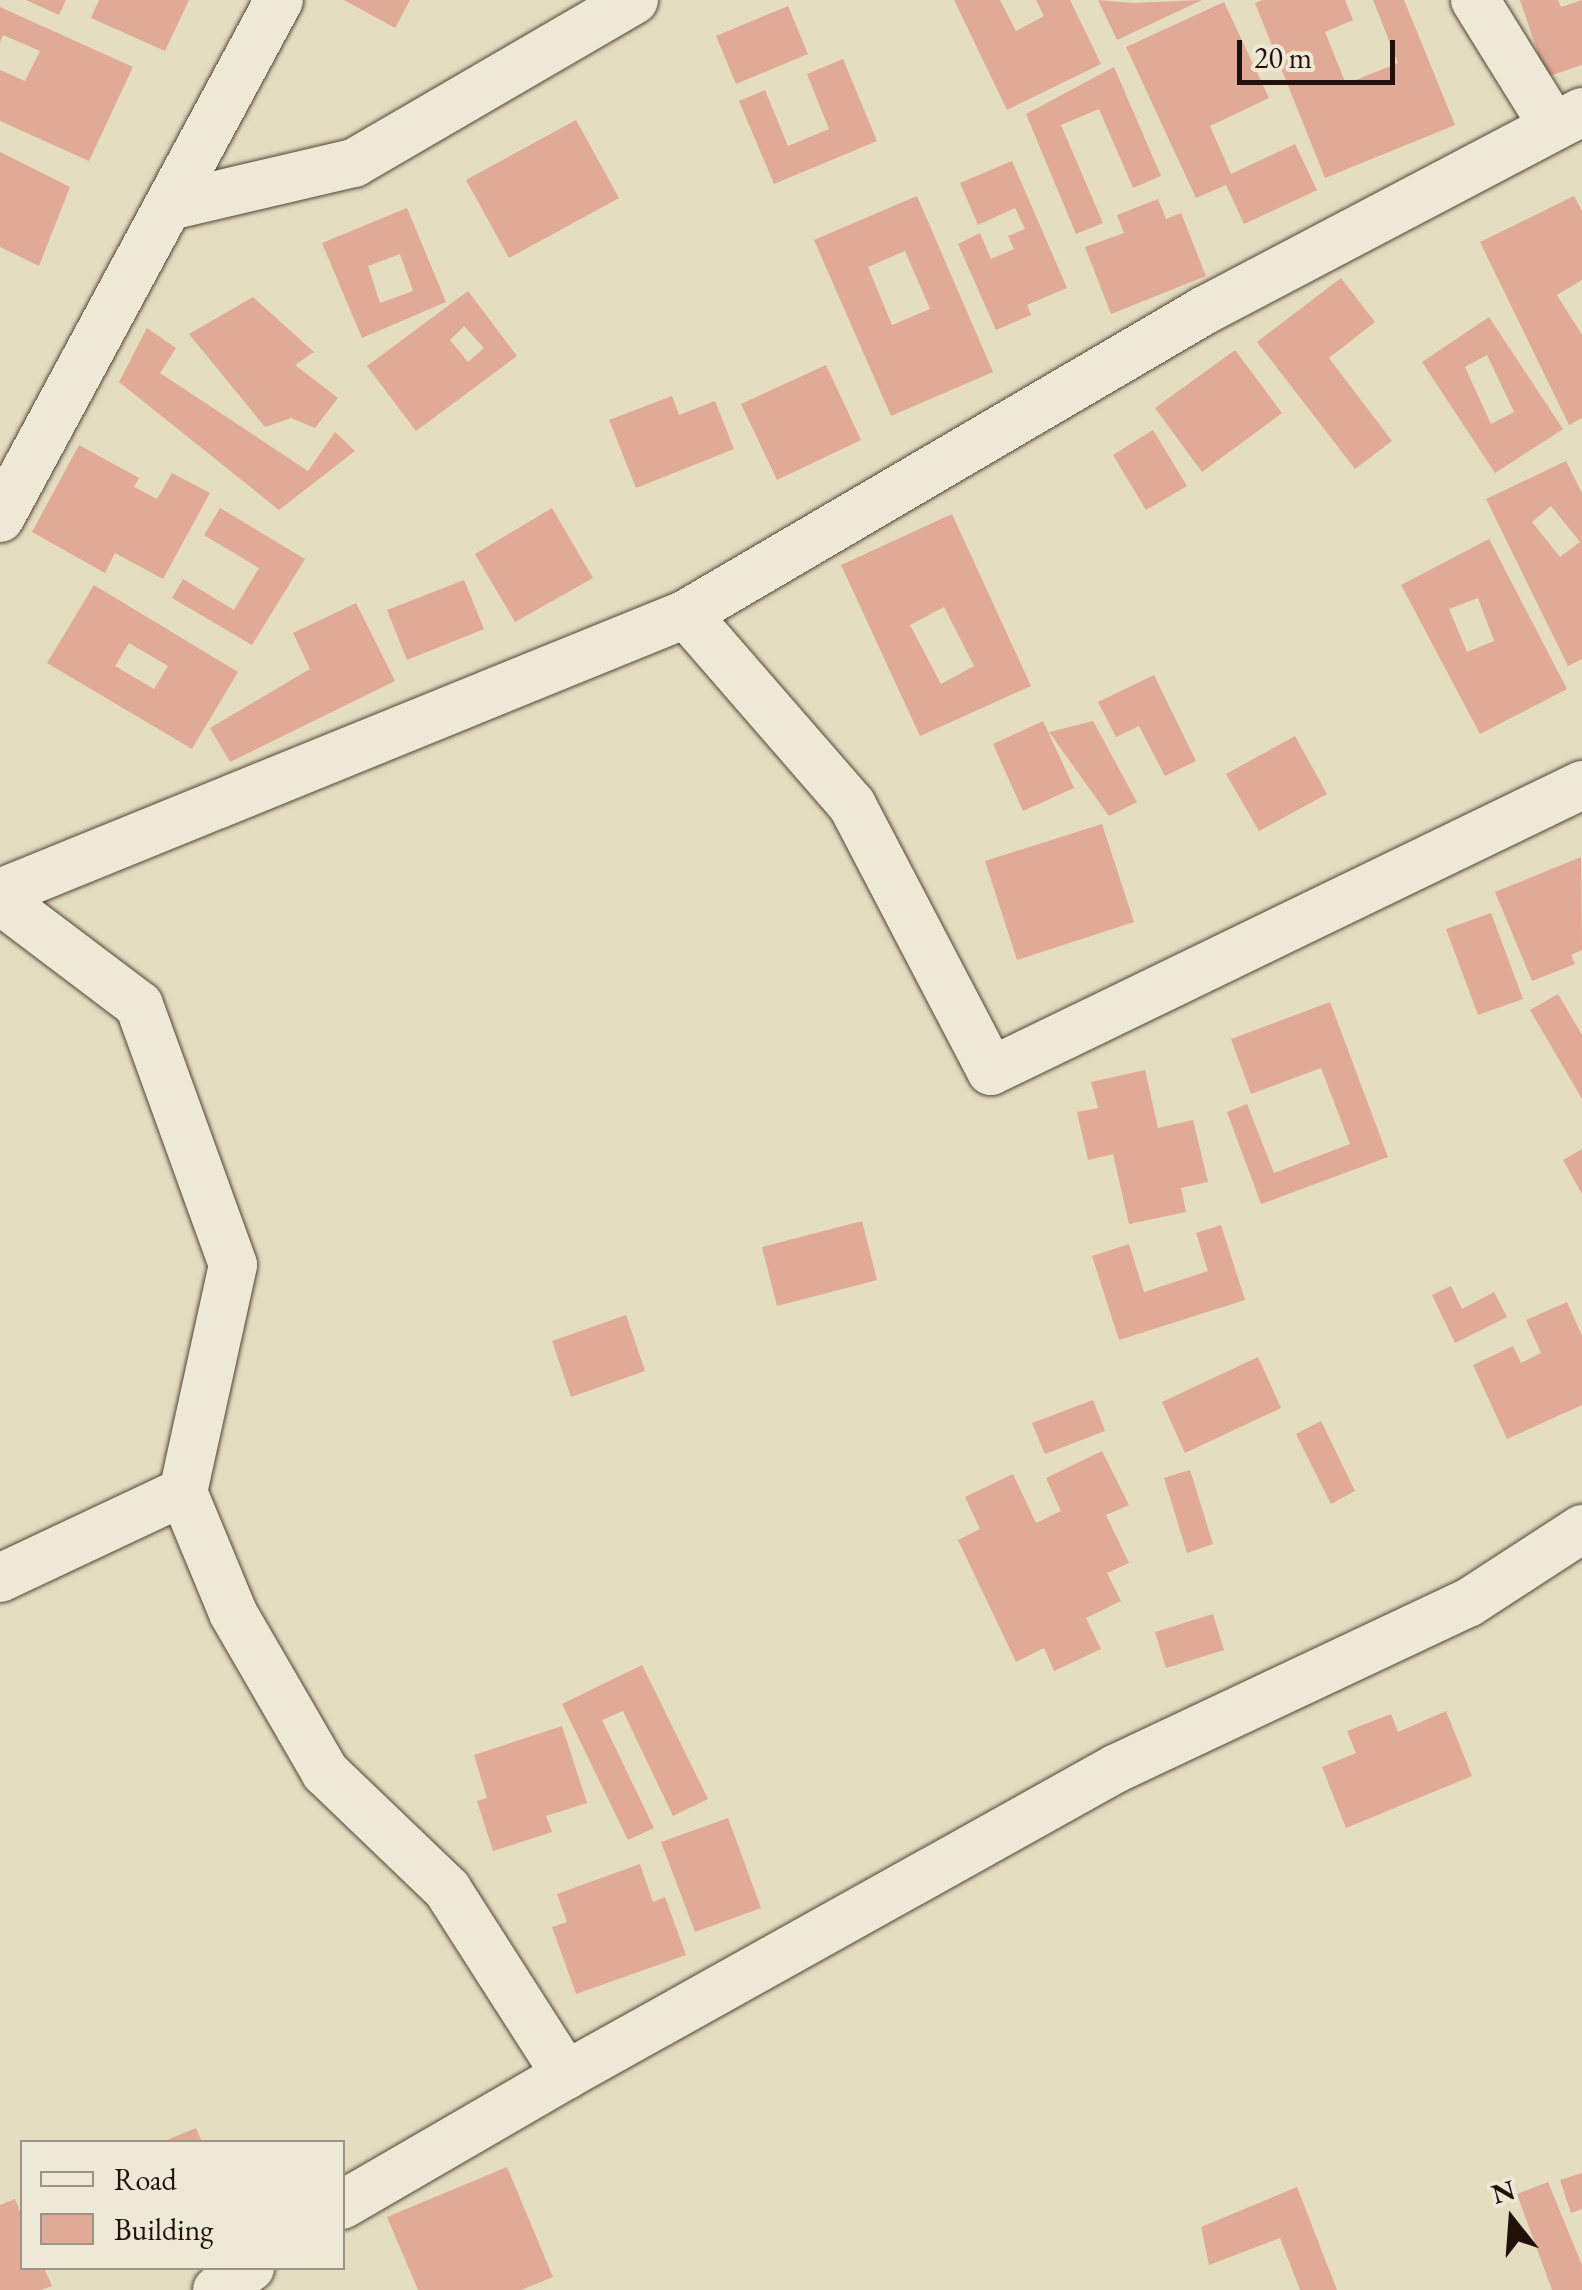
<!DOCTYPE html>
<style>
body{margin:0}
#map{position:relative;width:1582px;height:2290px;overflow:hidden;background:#e5ddc0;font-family:"EB Garamond",serif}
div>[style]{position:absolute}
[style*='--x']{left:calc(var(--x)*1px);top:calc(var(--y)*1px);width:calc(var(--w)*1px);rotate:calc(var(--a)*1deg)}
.building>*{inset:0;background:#e0aa96}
.roads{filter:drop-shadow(0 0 2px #534438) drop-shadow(0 0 2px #534438)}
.street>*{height:48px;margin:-24px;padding:0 24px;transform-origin:24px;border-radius:24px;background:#eee9d6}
span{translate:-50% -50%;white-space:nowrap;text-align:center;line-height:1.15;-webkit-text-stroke:8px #eee9d6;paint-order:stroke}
.legend{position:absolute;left:20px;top:2140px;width:325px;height:130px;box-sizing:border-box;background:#eee9d6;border:2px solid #9c9384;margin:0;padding:12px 18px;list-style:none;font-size:30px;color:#22110a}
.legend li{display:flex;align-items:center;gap:20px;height:50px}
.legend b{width:50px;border:2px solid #9c9384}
.north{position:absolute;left:1462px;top:2170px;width:100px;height:100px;-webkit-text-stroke:8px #eee9d6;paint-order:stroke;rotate:343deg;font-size:28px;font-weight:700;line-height:40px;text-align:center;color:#22110a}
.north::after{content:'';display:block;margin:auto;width:35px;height:45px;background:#22110a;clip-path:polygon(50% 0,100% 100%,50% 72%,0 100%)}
.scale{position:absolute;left:1237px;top:40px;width:158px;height:45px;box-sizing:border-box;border:5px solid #22110a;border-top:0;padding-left:12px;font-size:30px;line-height:35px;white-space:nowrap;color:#22110a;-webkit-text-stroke:8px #eee9d6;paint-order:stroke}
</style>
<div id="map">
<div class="building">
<i style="clip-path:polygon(26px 0,66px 0,59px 15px)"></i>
<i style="clip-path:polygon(99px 0,189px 0,165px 51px,91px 18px)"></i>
<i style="clip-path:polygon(344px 0,410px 0,395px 28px)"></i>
<i style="clip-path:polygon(954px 0,1000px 0,1016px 31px,1044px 16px,1036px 0,1070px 0,1101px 64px,1007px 110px)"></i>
<i style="clip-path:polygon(1098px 0,1133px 3px,1202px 0,1117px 40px)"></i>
<i style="clip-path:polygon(1262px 0,1345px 0,1353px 20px,1325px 32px,1346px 84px,1398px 63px,1373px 0,1404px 0,1455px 125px,1325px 178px,1255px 3px)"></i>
<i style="clip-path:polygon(1520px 0,1558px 0,1561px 7px,1582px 0,1582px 65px,1546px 77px)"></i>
<i style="clip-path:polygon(1224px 2px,1269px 98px,1210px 126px,1231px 174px,1295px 144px,1317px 190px,1244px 224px,1226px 185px,1196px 198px,1126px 47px)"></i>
<i style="clip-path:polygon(788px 6px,808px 54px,736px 84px,716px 36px)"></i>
<i style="clip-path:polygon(0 7px,133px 67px,89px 161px,0 121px,0 70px,25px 81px,40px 51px,3px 35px,0 42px)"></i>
<i style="clip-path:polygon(843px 59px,877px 141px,774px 184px,739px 101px,765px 90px,788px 146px,829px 129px,807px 74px)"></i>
<i style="clip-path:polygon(1114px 67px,1161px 176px,1133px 188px,1099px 109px,1061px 125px,1103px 223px,1076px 234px,1026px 114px)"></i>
<i style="clip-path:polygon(576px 120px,619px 198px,509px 258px,466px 180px)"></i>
<i style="clip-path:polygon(0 152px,70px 187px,39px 266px,0 247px)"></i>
<i style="clip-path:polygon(1012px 161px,1067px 288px,1027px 305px,1031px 315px,996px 330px,958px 244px,980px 233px,991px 259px,1014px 249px,1008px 236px,1025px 229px,1015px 208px,978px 225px,960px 183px)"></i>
<i style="clip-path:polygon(evenodd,917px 196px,993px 372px,891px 416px,814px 240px,917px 196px,905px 251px,930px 309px,892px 325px,868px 267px,905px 251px)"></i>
<i style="clip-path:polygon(1574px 196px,1582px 211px,1582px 280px,1557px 295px,1582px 335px,1582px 418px,1569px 425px,1480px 242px)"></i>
<i style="clip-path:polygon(1158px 199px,1166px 219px,1181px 213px,1206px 276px,1111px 314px,1085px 247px,1124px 233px,1117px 215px)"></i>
<i style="clip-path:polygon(evenodd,407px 208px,446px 302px,362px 338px,322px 243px,407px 208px,400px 254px,413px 291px,380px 303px,368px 266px,400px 254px)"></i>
<i style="clip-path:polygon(1341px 278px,1375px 322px,1329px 358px,1392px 441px,1355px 469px,1257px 342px)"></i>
<i style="clip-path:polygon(evenodd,468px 291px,517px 356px,416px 431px,367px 366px,468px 291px,464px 326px,484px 348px,468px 362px,450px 340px,464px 326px)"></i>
<i style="clip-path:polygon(253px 297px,314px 352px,295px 365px,338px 398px,315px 428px,291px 418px,265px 427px,189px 334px)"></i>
<i style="clip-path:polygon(evenodd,1489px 317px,1563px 429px,1495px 473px,1422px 362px,1489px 317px,1487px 355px,1514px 412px,1491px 424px,1465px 367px,1487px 355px)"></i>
<i style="clip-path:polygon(147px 328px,176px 348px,160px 373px,308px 471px,335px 432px,355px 451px,279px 510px,119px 382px)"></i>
<i style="clip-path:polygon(1235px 350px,1282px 413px,1202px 472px,1155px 408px)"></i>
<i style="clip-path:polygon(826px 365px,861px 440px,777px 480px,741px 404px)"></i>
<i style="clip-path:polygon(672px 396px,679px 415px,715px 401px,734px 449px,636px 488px,609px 420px)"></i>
<i style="clip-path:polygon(1153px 430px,1187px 486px,1146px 510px,1113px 455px)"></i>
<i style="clip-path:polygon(79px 445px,139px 478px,134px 487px,157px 499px,172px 473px,210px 493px,163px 579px,115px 553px,105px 573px,32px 532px)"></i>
<i style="clip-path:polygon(evenodd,1566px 461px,1582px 493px,1582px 659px,1568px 666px,1486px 499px,1566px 461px,1551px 506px,1580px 542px,1560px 557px,1532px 522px,1551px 506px)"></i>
<i style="clip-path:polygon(220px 508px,305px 559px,252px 645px,172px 598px,183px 579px,234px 610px,259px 568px,204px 535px)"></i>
<i style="clip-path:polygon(552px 508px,593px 578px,515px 622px,475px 554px)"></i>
<i style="clip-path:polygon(evenodd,952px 514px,1031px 686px,920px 736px,841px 565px,952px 514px,944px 607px,974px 666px,941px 684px,910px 625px,944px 607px)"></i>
<i style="clip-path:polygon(evenodd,1489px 539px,1567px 689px,1480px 734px,1401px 585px,1489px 539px,1478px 598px,1494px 641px,1467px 652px,1449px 609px,1478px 598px)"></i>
<i style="clip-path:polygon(464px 580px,484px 629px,407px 660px,387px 610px)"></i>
<i style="clip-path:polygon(evenodd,94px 585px,238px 672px,192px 749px,47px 663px,94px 585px,129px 643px,168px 666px,154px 689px,115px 666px,129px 643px)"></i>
<i style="clip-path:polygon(356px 603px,395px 681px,230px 762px,210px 728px,310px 669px,293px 633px)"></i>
<i style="clip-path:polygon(1154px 675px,1196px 761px,1165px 776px,1139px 726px,1116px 737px,1098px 702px)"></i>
<i style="clip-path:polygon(1043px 721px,1074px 788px,1023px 811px,993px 744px)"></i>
<i style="clip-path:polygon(1093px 721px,1137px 802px,1109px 816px,1049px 732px)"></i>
<i style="clip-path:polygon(1295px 736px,1327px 794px,1259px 831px,1226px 774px)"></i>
<i style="clip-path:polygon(1102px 824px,1134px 922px,1017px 960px,985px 861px)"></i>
<i style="clip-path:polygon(1581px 857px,1582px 950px,1571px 955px,1575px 964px,1532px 981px,1495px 892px)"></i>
<i style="clip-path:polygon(1491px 913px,1523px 999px,1478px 1015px,1446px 929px)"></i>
<i style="clip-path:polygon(1558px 994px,1582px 1035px,1582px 1099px,1530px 1010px)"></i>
<i style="clip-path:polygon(1330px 1002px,1388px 1157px,1261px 1204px,1227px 1112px,1247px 1104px,1274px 1173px,1350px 1144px,1321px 1068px,1251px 1094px,1231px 1039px)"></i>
<i style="clip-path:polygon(1145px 1070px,1158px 1128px,1193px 1120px,1208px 1182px,1181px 1188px,1186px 1212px,1129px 1224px,1113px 1154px,1088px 1160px,1077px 1112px,1098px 1108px,1091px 1082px)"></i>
<i style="clip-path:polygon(1582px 1149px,1582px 1194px,1563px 1160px)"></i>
<i style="clip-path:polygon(862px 1221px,877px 1280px,777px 1306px,762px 1247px)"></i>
<i style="clip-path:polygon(1221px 1225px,1245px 1300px,1119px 1340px,1092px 1256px,1129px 1244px,1144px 1292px,1208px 1271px,1196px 1233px)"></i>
<i style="clip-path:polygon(1451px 1286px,1462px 1309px,1494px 1292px,1507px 1317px,1455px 1343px,1432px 1295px)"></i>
<i style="clip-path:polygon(1567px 1302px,1582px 1336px,1582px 1405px,1507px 1439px,1473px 1365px,1513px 1346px,1521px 1363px,1541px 1353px,1526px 1320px)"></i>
<i style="clip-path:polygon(626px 1315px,645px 1371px,571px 1397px,552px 1341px)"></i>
<i style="clip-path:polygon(1258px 1357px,1281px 1408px,1185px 1453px,1162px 1402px)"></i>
<i style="clip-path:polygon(1093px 1400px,1105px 1431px,1045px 1454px,1032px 1423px)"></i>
<i style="clip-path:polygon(1321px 1421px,1355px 1491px,1331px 1504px,1296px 1434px)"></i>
<i style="clip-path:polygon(1102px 1451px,1129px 1505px,1106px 1515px,1129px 1563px,1107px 1573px,1121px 1601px,1086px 1618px,1101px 1649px,1054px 1671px,1044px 1648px,1016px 1662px,958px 1540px,980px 1529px,965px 1497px,1013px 1474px,1036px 1523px,1061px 1511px,1046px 1478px)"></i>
<i style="clip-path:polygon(1190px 1470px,1213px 1544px,1187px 1553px,1164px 1478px)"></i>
<i style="clip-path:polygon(1213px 1614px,1224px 1650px,1166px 1668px,1155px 1632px)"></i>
<i style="clip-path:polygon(642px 1665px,708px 1799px,673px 1816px,623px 1711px,602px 1720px,654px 1828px,628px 1840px,562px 1704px)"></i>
<i style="clip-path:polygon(1446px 1711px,1472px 1776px,1346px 1828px,1322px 1767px,1356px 1753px,1347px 1731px,1391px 1714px,1398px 1732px)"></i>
<i style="clip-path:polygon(562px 1726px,587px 1803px,546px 1816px,552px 1832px,493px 1851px,477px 1801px,487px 1798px,474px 1755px)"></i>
<i style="clip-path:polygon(728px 1818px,761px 1908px,695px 1932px,661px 1842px)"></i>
<i style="clip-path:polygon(640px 1864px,653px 1902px,665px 1897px,686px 1955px,576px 1994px,552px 1927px,567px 1922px,557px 1894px)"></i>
<i style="clip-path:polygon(196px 2128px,202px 2142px,162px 2142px)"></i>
<i style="clip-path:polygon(507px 2167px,553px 2277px,521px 2290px,418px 2290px,387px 2217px)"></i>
<i style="clip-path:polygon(1582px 2173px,1582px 2209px,1571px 2213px,1560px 2180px)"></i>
<i style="clip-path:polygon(1548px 2182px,1582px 2265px,1582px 2290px,1552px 2290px,1517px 2194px)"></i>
<i style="clip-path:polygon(1297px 2187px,1337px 2290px,1300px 2290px,1280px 2238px,1209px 2265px,1201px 2227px)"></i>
<i style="clip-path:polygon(15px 2199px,22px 2216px,22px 2268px,44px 2268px,52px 2286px,41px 2290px,0 2290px,0 2205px)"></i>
</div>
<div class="roads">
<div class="street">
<i style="--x:1475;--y:0;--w:148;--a:58.2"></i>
<i style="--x:170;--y:206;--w:189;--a:-13.2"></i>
<i style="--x:354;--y:163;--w:324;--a:-30.2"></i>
<i style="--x:0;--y:518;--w:588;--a:-61.69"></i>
<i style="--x:686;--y:614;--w:253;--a:49"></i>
<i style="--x:852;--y:805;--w:300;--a:62.4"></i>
<i style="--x:991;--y:1071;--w:657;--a:-25.82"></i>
<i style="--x:0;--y:893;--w:741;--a:-22.13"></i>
<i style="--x:686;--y:614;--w:601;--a:-30.36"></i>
<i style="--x:1205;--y:310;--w:426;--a:-27.7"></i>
<i style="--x:0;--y:900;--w:174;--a:37.1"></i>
<i style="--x:139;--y:1005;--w:276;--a:70.1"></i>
<i style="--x:233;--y:1265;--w:232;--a:102.4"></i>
<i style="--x:0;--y:1578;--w:202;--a:-25.2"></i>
<i style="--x:183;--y:1492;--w:131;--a:67.5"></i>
<i style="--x:233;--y:1613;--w:184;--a:59.9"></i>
<i style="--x:325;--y:1772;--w:169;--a:43.8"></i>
<i style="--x:447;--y:1889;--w:221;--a:57.4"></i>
<i style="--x:566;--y:2075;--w:631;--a:-29.13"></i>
<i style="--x:1117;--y:1768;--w:388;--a:-25.2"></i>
<i style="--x:1468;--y:1603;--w:136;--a:-33"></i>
<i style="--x:342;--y:2205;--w:259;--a:-30.1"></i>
<i style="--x:217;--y:2290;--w:40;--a:-34"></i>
</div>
</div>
<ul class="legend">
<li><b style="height:12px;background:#eee9d6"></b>Road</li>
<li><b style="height:28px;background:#e0aa96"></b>Building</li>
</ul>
<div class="north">N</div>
<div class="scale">20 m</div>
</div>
